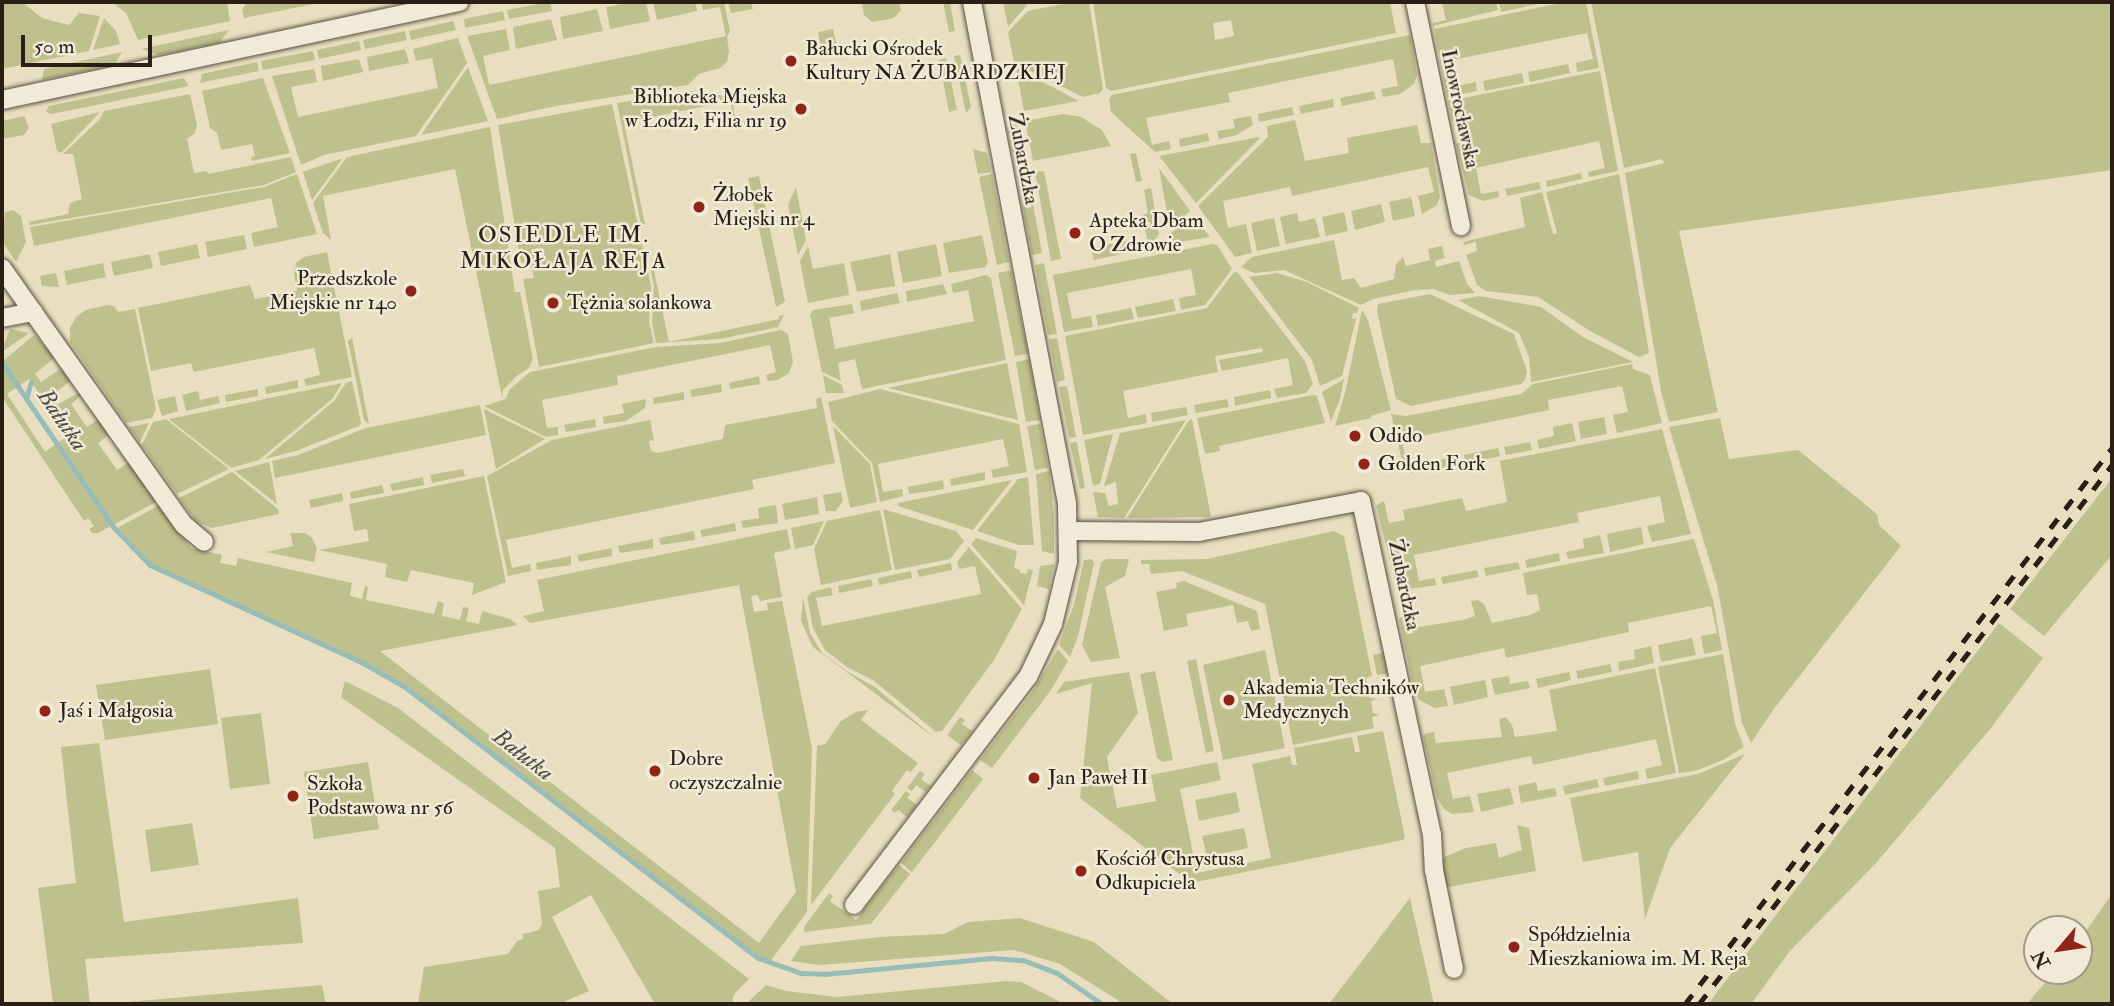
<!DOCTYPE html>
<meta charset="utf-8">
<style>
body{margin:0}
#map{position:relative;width:2114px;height:1006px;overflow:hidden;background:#e9dfc0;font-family:"IM FELL Double Pica",serif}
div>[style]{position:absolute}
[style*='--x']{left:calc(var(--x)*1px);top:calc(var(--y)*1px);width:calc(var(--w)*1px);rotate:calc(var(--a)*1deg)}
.green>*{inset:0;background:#bec08d}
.stream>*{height:5px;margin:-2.5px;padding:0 2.5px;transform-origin:2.5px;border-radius:2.5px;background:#98bcb7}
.roads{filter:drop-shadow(0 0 2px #5a4f40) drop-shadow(0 0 2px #5a4f40)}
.minor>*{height:18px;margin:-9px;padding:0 9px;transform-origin:9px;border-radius:9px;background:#f1ead6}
.rail>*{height:5px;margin-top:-2.5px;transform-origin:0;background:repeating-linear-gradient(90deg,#2b1f15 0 12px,transparent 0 24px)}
.dots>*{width:19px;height:19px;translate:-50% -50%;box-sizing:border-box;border:4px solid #f1ead6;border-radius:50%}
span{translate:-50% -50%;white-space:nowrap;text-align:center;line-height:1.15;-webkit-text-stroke:5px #f1ead6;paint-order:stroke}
.poi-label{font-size:21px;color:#2b1f15}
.left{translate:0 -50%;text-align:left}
.right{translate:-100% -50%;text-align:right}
.street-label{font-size:21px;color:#2b1f15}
.neighbourhood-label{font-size:23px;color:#2b1f15;letter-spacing:2px}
.water-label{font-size:23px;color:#4c4e46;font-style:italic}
.frame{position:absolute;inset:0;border:4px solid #2b1f15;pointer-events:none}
.north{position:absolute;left:2023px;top:915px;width:70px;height:70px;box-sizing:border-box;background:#f1ead6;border:2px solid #a29989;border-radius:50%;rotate:241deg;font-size:19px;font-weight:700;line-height:28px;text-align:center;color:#2b1f15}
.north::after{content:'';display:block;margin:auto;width:24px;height:32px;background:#8f2418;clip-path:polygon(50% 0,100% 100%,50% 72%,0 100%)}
.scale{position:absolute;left:21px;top:35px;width:131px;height:32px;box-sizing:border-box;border:4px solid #2b1f15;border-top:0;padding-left:9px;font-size:21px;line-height:24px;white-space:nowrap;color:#2b1f15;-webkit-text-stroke:5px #f1ead6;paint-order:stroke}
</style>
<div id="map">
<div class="green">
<i style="clip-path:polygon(2px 2px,22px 2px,42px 18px,69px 25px,79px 13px,100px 16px,89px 51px,2px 69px)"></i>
<i style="clip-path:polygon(112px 2px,227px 2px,230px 21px,138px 40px,126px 13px)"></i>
<i style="clip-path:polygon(247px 2px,324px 2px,244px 18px,242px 10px)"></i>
<i style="clip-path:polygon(550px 2px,552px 11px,509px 19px,507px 10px)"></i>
<i style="clip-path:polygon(634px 2px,646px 2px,650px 21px,610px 29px,606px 7px)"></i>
<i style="clip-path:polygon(653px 2px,695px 2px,697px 11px,657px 20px)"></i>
<i style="clip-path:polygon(701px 2px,724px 2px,730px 31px,727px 37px,729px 51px,727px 62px,720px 68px,699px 74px,688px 85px,556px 106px,497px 119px,467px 36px,506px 29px,510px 50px,483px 56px,489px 85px,726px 36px,720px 7px,703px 10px)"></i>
<i style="clip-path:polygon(728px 2px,751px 2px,753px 9px,731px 13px)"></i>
<i style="clip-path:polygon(862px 2px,899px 2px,901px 10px,894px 18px,872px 22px,864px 15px)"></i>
<i style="clip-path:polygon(943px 2px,950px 2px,955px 31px,949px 32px)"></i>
<i style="clip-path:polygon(1003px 2px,1026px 2px,1027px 5px,1008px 27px)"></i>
<i style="clip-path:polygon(1073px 2px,1089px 2px,1103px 89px,1100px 93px,1083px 97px,1014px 63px,1008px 32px,1028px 11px)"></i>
<i style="clip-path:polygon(evenodd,1093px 2px,1390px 2px,1396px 33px,1111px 91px,1106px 88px,1093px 2px,1231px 20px,1234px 36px,1215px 40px,1213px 23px,1231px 20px)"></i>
<i style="clip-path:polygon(1442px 2px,1496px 2px,1498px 10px,1433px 26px,1433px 23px,1446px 20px)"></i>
<i style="clip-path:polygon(1499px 2px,1548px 2px,1501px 12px)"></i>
<i style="clip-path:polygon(1566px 2px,1586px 2px,1599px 68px,1577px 72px,1576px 63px,1593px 59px,1587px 33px,1447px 61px,1452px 87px,1476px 82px,1477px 91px,1447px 97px,1434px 29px)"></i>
<i style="clip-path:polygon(1591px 2px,2112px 2px,2112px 170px,1679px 231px,1718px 412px,1669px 422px,1661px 391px,1625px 173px,1664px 163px,1662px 159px,1624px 168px)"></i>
<i style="clip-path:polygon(597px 9px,603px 31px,563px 39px,560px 17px)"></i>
<i style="clip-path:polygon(503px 11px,505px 20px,465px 28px,464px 19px)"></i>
<i style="clip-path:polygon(104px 18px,116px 31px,120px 44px,93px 50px)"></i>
<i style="clip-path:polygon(551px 19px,557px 40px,516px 49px,513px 27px)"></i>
<i style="clip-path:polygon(453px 21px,456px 30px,411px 40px,409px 31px)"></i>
<i style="clip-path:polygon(833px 29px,837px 47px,820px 43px,818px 32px)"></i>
<i style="clip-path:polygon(229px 30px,219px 43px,159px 55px,141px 49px)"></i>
<i style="clip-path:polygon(405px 31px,407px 40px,365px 49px,363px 40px)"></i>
<i style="clip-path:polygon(1410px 35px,1417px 75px,1414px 84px,1400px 94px,1383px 97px,1381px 89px,1398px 86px,1393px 59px,1228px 93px,1230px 102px,1146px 118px,1152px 145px,1169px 141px,1171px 149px,1155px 152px,1111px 112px,1109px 99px,1112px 95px)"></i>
<i style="clip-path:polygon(458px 38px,467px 63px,416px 136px,324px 155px,301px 165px,272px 76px,314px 69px,317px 82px,291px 87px,298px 117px,438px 88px,432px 58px,416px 61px,413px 49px)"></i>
<i style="clip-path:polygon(359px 41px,361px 50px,319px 59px,317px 50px)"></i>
<i style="clip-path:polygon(405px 49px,409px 63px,369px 71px,367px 57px)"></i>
<i style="clip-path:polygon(313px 51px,315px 60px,263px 70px,261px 61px)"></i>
<i style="clip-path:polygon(122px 52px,114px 65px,42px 80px,44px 69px)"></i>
<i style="clip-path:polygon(960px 55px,971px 107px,966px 113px,954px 56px)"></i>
<i style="clip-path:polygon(946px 58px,957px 110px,949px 112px,939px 60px)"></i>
<i style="clip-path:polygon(359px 59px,363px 72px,323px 81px,321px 66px)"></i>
<i style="clip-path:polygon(257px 62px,259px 71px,200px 83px,202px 74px)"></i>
<i style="clip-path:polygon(1568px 64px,1570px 73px,1530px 82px,1528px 72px)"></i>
<i style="clip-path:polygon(468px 67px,488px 121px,421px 135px)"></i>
<i style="clip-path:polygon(1016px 68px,1079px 101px,1024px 111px)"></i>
<i style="clip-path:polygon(1600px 71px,1618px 171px,1589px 177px,1588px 172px,1605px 168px,1599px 141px,1476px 168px,1481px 194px,1498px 191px,1499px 197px,1483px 201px,1469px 195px,1456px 144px,1470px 141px,1466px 119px,1452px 121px,1448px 101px)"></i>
<i style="clip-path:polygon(1522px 73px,1524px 83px,1485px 91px,1483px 81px)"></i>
<i style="clip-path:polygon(184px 78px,189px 86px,52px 114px,46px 112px,49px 106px)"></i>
<i style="clip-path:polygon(263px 78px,290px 153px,252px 161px,251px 157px,255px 156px,252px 144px,221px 150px,217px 133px,210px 128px,202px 91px)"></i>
<i style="clip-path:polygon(693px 91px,725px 96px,745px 104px,733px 106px,736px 122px,748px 121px,749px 124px,736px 127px,730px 101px,624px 123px,645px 224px,641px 225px,617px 103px)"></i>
<i style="clip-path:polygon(1374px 91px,1376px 99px,1342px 106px,1340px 98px)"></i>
<i style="clip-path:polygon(190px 94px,197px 125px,195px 133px,187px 139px,194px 173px,207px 171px,208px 174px,291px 157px,296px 172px,264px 185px,30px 225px,29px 222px,68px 214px,70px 203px,82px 199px,73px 154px,63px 154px,100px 119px,104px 111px)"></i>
<i style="clip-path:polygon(1333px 99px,1334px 107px,1301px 114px,1299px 106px)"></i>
<i style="clip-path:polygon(612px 104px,651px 286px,649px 322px,654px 343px,539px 367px,523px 279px,534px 278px,530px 261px,521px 263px,498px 125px)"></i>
<i style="clip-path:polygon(1292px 107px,1294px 115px,1259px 122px,1258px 114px)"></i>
<i style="clip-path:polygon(100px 112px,61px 153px,57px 151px,51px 124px)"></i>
<i style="clip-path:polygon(1063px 114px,1081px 117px,1102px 130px,1111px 146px,1033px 161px,1025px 121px)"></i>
<i style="clip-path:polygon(24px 116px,29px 128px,24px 135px,2px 139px,2px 121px)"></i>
<i style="clip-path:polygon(1251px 116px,1253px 125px,1237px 135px,1219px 139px,1217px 131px,1235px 128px,1233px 119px)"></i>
<i style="clip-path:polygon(1295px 120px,1305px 161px,1349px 153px,1347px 138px,1417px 125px,1421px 143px,1431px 143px,1440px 197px,1437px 205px,1422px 214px,1418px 196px,1434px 192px,1428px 167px,1292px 196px,1290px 187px,1223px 201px,1228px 228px,1246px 224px,1252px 253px,1235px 257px,1198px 206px,1268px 137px,1267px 126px)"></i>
<i style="clip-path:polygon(1017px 122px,1025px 163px,1015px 165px,1007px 127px)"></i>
<i style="clip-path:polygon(490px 127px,515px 292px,520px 292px,533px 359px,529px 368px,518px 375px,503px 390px,502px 397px,455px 169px,323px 196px,331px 240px,323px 233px,313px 203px,347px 157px)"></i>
<i style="clip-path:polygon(1208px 133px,1209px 141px,1180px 147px,1179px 139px)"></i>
<i style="clip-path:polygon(1260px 138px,1196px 203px,1159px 156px,1259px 137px)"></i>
<i style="clip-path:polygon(973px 149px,987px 153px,991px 172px,978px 174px)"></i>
<i style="clip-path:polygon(1136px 153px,1142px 181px,1136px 182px,1130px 154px)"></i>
<i style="clip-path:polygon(343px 158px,312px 200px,303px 172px)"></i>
<i style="clip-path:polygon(1159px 168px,1190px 211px,1170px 229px)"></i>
<i style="clip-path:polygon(1044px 171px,1061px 259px,1051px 261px,1035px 172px)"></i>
<i style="clip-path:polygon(1027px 172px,1042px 253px,1032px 255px,1017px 175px)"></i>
<i style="clip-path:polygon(1581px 173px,1582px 179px,1547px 187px,1546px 181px)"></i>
<i style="clip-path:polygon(297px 174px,317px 234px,254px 247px,251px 233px,278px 227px,271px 198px,34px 246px,30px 227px,264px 187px)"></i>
<i style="clip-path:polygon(992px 174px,1009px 262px,997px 265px,979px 177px)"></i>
<i style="clip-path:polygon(1619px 174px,1649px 353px,1639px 357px,1590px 331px,1538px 297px,1486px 291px,1477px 285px,1466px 255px,1477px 251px,1476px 242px,1464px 245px,1463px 242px,1525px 227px,1520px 198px,1542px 192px,1553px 234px,1557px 233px,1546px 192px)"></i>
<i style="clip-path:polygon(759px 176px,785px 302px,776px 307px,748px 178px)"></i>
<i style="clip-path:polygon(1539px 182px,1541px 189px,1507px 196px,1505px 189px)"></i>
<i style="clip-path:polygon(796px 187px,806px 240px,798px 255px,788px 205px)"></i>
<i style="clip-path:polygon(1151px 188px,1159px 234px,1154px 241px,1148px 243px,1142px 215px,1148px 213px,1144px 190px)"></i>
<i style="clip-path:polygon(1411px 197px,1415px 216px,1393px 221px,1389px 202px)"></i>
<i style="clip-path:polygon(1381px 204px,1385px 222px,1355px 230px,1351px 211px)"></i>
<i style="clip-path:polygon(13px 210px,21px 216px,26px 242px,16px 262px,2px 241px,5px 212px)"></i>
<i style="clip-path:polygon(1344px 212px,1348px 231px,1326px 236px,1322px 217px)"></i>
<i style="clip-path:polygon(1297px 213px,1299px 222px,1315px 218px,1320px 237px,1286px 244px,1280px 217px)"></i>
<i style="clip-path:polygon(1193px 215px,1210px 237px,1173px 243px,1171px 233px)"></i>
<i style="clip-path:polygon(1274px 218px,1280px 246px,1257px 251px,1251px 223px)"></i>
<i style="clip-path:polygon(244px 235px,247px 249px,208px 257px,205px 242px)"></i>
<i style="clip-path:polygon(982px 235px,988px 262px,985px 267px,949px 273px,943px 243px)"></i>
<i style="clip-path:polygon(1131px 240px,1131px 252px,1094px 260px,1091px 248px)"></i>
<i style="clip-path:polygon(1334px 240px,1342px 280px,1354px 278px,1361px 288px,1394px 279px,1396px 264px,1403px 257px,1406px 266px,1430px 260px,1428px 249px,1442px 246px,1445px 258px,1435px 261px,1436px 267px,1459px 261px,1467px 284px,1475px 293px,1450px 295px,1433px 289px,1415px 290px,1373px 299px,1361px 305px,1284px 270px,1254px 273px,1241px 267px,1252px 257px)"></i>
<i style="clip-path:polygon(197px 244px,200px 258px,161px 266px,158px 252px)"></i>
<i style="clip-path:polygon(936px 244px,942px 276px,903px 283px,897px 252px)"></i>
<i style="clip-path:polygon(1213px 244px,1217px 245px,1232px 269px,1205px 305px,1181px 310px,1179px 298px,1196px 295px,1191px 269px,1067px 293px,1072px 319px,1091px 316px,1093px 327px,1064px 332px,1053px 275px)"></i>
<i style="clip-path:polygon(808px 246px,813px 269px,844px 263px,849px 295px,808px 303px,800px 261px)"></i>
<i style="clip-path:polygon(327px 252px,352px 377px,306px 386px,304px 379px,320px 375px,314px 348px,194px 372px,191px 363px,151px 371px,138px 308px,250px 285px,255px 299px,297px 291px,294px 273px,296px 263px,304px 257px)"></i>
<i style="clip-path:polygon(150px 254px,153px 268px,114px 276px,111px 262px)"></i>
<i style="clip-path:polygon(890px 254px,895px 286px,857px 292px,850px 262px)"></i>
<i style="clip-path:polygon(103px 263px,106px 277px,67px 285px,64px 271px)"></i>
<i style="clip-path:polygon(1044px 263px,1057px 334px,1048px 335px,1035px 265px)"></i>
<i style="clip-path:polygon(653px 266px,669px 342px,779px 319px,779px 316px,784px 315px,778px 327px,720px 339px,656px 343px,652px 322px,654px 286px,650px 267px)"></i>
<i style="clip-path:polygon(1011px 270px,1028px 354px,1015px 356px,998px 273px)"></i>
<i style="clip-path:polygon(1234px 272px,1238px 273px,1305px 361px,1313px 384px,1306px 393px,1277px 398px,1274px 389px,1293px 385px,1288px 358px,1222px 371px,1219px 360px,1263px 352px,1262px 348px,1215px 356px,1218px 372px,1123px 391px,1128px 418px,1146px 414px,1147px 423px,1083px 435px,1065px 336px,1207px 308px)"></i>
<i style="clip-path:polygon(56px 273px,59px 287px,42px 286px,40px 276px)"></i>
<i style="clip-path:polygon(1277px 273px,1307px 282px,1359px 308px,1357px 313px,1353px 313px,1352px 318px,1356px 319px,1342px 376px,1320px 386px,1312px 360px,1249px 277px)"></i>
<i style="clip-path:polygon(986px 275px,991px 278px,1006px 360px,862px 389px,855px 359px,838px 363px,841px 381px,822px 372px,810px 315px,813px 310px,852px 304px,854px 313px,829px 318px,835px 349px,974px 321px,968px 290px,953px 293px,951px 284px)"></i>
<i style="clip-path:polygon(943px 284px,947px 294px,907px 302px,906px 291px)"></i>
<i style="clip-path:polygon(897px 293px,900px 303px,861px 311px,860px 301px)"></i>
<i style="clip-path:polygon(1430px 294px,1514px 334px,1527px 371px,1525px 380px,1521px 384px,1411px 406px,1396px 399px,1377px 311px,1378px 304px)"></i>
<i style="clip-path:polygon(1479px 296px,1541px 307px,1583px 337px,1633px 362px,1531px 382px,1529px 357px,1519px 333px,1458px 300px)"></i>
<i style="clip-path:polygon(1173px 299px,1176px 311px,1138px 318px,1135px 307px)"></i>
<i style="clip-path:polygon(107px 305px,114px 306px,118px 312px,135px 309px,156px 409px,152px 418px,126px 423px,70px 342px,70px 328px,76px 317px,86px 310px)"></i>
<i style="clip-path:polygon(1131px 308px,1134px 319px,1098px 326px,1096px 315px)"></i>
<i style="clip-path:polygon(1362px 310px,1368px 320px,1391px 410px,1371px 416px,1371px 418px,1335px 426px,1345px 393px)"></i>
<i style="clip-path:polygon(10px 329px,29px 333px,2px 352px,2px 349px)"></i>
<i style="clip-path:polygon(781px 330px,788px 334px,793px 362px,789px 373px,778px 380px,768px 381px,766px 375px,776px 372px,770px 345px,617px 376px,618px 385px,542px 400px,547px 428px,558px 427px,558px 435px,546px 437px,484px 406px,506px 399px,510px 389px,530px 372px,656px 347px,720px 343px)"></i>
<i style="clip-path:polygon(evenodd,34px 335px,55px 357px,35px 374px,41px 382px,60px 369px,71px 380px,51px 397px,57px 405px,80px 392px,82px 395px,71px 404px,87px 427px,99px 419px,110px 434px,98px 443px,117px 470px,129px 462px,158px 501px,98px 533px,92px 533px,89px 529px,94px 526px,88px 518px,84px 521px,2px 397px,2px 362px,34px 335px,29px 379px,69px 435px,45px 452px,7px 394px,29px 379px)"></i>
<i style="clip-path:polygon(352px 338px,369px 424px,364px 420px,348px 341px)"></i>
<i style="clip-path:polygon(1057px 338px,1065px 380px,1057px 382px,1049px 339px)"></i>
<i style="clip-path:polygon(1029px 359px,1040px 420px,1026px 422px,1016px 362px)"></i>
<i style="clip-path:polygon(1007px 363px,1018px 420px,888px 388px)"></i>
<i style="clip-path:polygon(1632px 364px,1633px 369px,1650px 375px,1662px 423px,1617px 433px,1613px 415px,1628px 412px,1622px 386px,1548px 400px,1549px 410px,1402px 440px,1407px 466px,1425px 463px,1426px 470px,1411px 473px,1403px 465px,1391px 414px,1406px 416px,1521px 394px,1533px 384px)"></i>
<i style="clip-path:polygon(823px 375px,842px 385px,844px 393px,826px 393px)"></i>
<i style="clip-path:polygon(759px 376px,760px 384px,730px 389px,729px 383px)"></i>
<i style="clip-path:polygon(1344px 379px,1340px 399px,1331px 421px,1322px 392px)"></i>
<i style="clip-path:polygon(298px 380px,298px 388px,266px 394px,265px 387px)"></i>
<i style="clip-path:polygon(352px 381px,361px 423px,359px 426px,296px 451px,265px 459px,334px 401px,346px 383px)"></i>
<i style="clip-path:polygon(342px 383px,332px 399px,259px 460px,231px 468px,169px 419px)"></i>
<i style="clip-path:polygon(721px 384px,722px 392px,692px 397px,690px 390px)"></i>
<i style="clip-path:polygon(1067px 386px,1076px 437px,1069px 438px,1059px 387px)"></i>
<i style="clip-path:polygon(258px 389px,258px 396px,226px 402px,225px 395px)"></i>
<i style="clip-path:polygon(880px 389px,1019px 424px,1027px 472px,993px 478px,991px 470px,1009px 466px,1003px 439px,878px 464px,883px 492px,902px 489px,903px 496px,880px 502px,872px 463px,832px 421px,828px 402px)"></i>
<i style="clip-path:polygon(1270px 390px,1271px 398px,1235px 406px,1234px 397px)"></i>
<i style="clip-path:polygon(198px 391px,200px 400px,218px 396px,220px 403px,186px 411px,182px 395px)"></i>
<i style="clip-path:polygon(684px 392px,684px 400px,654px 404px,653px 398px)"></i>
<i style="clip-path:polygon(1313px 395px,1317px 396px,1325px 423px,1219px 446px,1220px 451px,1205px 454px,1197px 418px)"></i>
<i style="clip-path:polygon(175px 396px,178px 411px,162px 416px,157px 400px)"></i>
<i style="clip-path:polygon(821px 397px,835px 463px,752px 480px,754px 489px,506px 540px,512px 568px,530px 564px,531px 571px,508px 576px,487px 476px,552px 440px,650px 420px,654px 440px,649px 441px,651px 451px,657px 453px,723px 439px,725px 425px,817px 408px,816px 399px)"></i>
<i style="clip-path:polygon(646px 399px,645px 408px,626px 421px,604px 424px,603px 417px,624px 413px,622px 404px)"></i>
<i style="clip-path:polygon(1227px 399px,1229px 407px,1196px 413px,1194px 405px)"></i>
<i style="clip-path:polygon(480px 405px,486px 435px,275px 478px,272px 461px,298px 455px,366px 428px)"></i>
<i style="clip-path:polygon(1186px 407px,1188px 415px,1152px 422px,1151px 413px)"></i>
<i style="clip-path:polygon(484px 409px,545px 439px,496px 469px)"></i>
<i style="clip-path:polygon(1604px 417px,1607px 434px,1581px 439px,1578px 422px)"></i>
<i style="clip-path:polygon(1720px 418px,1729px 459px,1798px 450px,1877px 514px,1879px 525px,1901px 546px,1773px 710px,1751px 743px,1742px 723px,1717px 585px,1669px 427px)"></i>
<i style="clip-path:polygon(166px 419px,229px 469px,177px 494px,142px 445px,153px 422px)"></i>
<i style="clip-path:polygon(595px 419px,596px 427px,566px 432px,564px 425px)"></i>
<i style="clip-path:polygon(1192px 419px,1211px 517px,1127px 518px,1189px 420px)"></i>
<i style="clip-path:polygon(1186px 420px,1124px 518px,1098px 517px,1093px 492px,1105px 493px,1109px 506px,1118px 504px,1116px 482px,1104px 486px,1120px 433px)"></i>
<i style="clip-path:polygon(149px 423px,140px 442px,129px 427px)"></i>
<i style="clip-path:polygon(1572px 423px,1576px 441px,1539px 449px,1537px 440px,1554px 436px,1553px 427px)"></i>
<i style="clip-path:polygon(1040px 424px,1048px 468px,1035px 470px,1027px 426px)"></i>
<i style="clip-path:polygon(833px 426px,870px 464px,877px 502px,850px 508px)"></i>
<i style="clip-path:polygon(1662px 429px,1691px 534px,1652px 542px,1647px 526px,1665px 522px,1660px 496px,1577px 513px,1579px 522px,1414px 555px,1419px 581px,1435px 578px,1436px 585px,1410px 589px,1395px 581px,1376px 506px,1380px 503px,1384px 501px,1389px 523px,1405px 520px,1403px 510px,1462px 498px,1466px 511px,1507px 502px,1500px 461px)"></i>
<i style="clip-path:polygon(1113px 434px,1100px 484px,1093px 486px,1084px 440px)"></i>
<i style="clip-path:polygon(1077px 442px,1085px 488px,1080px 489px,1070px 443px)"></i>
<i style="clip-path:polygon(1530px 442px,1532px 450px,1506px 455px,1504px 447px)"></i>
<i style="clip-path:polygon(1498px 448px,1500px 456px,1465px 464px,1464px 455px)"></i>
<i style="clip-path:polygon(1458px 456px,1460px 465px,1432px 470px,1431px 462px)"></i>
<i style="clip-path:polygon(269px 462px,277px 504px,235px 471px)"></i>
<i style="clip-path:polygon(463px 469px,465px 476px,432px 483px,430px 475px)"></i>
<i style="clip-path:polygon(1049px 471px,1054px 514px,1054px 554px,1042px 551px,1036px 474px)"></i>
<i style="clip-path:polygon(232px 472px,278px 509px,279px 514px,212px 528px,196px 521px,179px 498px)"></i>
<i style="clip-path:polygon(985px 472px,985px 480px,951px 486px,950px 479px)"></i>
<i style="clip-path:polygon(484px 476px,506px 582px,472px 595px,474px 583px,411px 570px,407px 582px,385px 577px,387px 564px,319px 550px,369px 541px,367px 529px,354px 531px,349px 504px)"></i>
<i style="clip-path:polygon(423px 477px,424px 485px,392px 491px,390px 484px)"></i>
<i style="clip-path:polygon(1028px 477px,1034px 545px,1019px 545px,977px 531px,1018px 479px)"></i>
<i style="clip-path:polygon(2112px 478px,2112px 555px,2044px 636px,2010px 609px)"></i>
<i style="clip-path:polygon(943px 480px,944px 489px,909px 494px,908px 487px)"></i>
<i style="clip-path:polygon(1012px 480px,973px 530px,898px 506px,898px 503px)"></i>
<i style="clip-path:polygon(382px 485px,384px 493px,351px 499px,350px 492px)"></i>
<i style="clip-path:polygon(841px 492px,843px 501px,836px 511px,826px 511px,823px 495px)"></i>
<i style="clip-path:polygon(342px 493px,343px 501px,311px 508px,309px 500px)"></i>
<i style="clip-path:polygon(817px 497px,819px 514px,785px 520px,782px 504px)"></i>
<i style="clip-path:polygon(160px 505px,191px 548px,222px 555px,220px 563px,236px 566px,238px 558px,352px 583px,350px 596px,362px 599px,365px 586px,368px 587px,366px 600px,434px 614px,438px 601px,444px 603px,442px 616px,460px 620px,463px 607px,469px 608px,466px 621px,479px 624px,482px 611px,510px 619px,518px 625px,380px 651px,759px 943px,796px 892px,739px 585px,530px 623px,523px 616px,544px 611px,537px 580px,787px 529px,791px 549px,774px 553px,782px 597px,760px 601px,758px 595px,751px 596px,754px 612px,768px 610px,767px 603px,782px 601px,812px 748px,807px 912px,769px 963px,751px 954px,405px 687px,363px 663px,150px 565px,115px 529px)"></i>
<i style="clip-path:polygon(776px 505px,778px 523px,743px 528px,741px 521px,759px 518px,758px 508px)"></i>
<i style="clip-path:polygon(883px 509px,956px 531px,964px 541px,950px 559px,895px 570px)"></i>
<i style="clip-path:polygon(880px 510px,892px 570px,821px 585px,814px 549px,827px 521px)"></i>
<i style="clip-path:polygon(824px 521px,813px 545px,795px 549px,791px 528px)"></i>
<i style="clip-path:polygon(735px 523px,736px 531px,702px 537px,700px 530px)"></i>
<i style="clip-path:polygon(1641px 527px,1644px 544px,1610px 552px,1607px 534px)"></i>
<i style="clip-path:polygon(694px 531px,695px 540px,661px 545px,659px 538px)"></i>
<i style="clip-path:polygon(1334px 531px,1344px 536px,1372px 676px,1366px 678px,1370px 698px,1377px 699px,1371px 701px,1373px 713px,1380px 715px,1372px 717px,1374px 728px,1293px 745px,1265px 604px,1182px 571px,1151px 574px,1149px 564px,1141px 564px,1141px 560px,1207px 559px)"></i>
<i style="clip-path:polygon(290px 533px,305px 533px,312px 538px,317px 549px,314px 562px,266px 552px,293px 546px)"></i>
<i style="clip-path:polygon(1600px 535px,1604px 553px,1568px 559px,1566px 552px,1584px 548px,1583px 539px)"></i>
<i style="clip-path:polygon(976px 538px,1017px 551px,1014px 568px,1020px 570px,1020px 573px,1027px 574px,1028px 569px,1033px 570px,1024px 605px,971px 544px)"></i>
<i style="clip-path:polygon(653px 539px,653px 548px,620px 553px,618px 546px)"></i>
<i style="clip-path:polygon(1694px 539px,1713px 600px,1722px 650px,1704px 654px,1701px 636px,1717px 633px,1711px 606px,1628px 623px,1629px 632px,1506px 658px,1504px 648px,1420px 666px,1425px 692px,1444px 689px,1448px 706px,1435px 708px,1419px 700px,1413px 686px,1399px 619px,1401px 617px,1408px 614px,1412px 628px,1463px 620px,1475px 616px,1471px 601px,1478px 600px,1484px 604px,1492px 623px,1530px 615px,1540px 610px,1537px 594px,1527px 595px,1523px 573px)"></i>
<i style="clip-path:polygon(969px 547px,1022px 609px,994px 660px,942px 731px,936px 732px,873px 680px,847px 667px,825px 650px,813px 628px,807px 597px,812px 592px,831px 587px,833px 595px,816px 598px,822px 626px,981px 594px,975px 566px,959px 569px,957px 562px)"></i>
<i style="clip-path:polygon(612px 548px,612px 556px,579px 562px,577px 555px)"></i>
<i style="clip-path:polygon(1559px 553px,1560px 561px,1527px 568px,1525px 560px)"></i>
<i style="clip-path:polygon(571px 556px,571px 565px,537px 570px,536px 563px)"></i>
<i style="clip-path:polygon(1092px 559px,1094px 563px,1078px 636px,1070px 657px,1059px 645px,1074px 605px,1084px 560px)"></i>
<i style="clip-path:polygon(1106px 559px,1129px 559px,1125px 576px,1105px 587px,1120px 658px,1091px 662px,1082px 645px,1101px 562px)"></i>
<i style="clip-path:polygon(1518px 562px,1520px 569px,1486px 576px,1484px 568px)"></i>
<i style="clip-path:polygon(951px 563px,952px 570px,919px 577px,917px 570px)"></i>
<i style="clip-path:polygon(1054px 564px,1049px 589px,1037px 586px,1040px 566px)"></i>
<i style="clip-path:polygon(1477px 570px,1479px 577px,1443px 584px,1441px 577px)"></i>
<i style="clip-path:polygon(911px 571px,912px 578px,879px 585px,878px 578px)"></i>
<i style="clip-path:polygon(871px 579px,873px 586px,839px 593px,838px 586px)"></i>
<i style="clip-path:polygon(1184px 581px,1257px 611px,1260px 629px,1251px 631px,1248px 621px,1237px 623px,1233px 605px,1186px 614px,1188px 626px,1164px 631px,1156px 592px,1177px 588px,1176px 583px)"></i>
<i style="clip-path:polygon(803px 597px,810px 633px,822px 653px,848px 672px,875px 687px,936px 739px,813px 647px,801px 621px)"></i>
<i style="clip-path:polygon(1999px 623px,2043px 658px,1991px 728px,1876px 863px,1790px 951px,1751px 1004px,1708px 1004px)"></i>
<i style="clip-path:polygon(1692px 638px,1696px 655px,1661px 662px,1658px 645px)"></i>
<i style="clip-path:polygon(1651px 646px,1654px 663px,1619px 671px,1618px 662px,1635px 659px,1634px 650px)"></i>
<i style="clip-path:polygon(1058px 649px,1068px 661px,1051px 690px,992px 768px,980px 760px,1033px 691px)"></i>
<i style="clip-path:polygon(1265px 650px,1285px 748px,1223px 760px,1203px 665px)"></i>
<i style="clip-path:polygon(1386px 652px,1390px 673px,1377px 675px,1373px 655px)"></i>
<i style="clip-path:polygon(1723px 654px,1735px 724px,1744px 747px,1723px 760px,1695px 771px,1679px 773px,1658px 667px)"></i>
<i style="clip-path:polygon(1196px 659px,1214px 751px,1206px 753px,1187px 661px)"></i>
<i style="clip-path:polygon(1610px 664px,1612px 672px,1578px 679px,1576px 671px)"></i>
<i style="clip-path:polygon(1655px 668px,1676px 773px,1647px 779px,1645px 769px,1662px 765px,1656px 739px,1533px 765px,1531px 756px,1447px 773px,1453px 799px,1470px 796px,1474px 812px,1452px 814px,1444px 809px,1437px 798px,1423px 736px,1427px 733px,1434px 732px,1436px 743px,1502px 737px,1499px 719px,1506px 717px,1512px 725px,1515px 737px,1557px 731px,1549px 690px)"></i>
<i style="clip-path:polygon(210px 669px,218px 724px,105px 740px,96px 685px)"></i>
<i style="clip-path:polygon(1155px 671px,1173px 760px,1163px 762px,1157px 758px,1140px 674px)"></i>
<i style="clip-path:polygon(1129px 672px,1138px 713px,1107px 757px,1117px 808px,1156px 801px,1151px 775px,1217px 762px,1221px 780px,1180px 789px,1197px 873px,1271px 858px,1252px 764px,1290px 756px,1292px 765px,1297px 765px,1294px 748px,1352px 737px,1355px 752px,1360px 752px,1357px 736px,1383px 731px,1405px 837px,1403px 840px,1191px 883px,1080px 798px,1092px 683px,1056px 694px,1064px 682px)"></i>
<i style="clip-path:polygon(1569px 672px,1571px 680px,1538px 688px,1536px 679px)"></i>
<i style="clip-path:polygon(1509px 676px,1510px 684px,1528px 681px,1530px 688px,1495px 695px,1491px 679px)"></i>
<i style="clip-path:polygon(1485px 680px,1488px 697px,1454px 705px,1450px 687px)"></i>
<i style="clip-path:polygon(345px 681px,398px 708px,749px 979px,734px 994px,732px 1004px,655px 1004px,591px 895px,552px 917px,589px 991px,559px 1004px,418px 1004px,424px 967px,508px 954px,517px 941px,523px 939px,523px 934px,539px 930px,542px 923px,538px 891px,560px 887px,555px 848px,341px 697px)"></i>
<i style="clip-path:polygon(868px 710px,861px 720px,918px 763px,911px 772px,907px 770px,892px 791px,895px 794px,811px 905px,817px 746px,825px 744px,841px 721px,856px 712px)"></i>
<i style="clip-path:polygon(261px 713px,270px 784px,230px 789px,221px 718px)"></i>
<i style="clip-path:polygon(960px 717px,965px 720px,962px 724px,972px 731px,961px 745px,947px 735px)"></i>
<i style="clip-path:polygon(99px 743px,124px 922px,298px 898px,303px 943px,85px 959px,90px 1004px,53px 1004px,38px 888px,76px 883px,61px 747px)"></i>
<i style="clip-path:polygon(1745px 754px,1670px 848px,1645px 919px,1638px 852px,1583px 862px,1570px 798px,1698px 774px)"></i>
<i style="clip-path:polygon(368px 762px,379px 829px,314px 839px,304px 772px)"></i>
<i style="clip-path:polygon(972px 770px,983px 779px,912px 872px,901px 863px)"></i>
<i style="clip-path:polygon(920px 771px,925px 774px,921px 779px,931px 786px,926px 792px,916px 785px,912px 791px,907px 788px)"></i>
<i style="clip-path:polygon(1638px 771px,1639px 779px,1605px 786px,1603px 778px)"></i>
<i style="clip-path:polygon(1597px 779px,1599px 787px,1565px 795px,1563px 786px)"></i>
<i style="clip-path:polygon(1536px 782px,1538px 791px,1555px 788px,1557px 796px,1521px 803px,1518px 786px)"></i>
<i style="clip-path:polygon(1510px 788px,1514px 804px,1481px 812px,1477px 794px)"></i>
<i style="clip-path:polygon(906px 791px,910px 794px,907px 798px,917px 805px,907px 817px,898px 810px,895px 813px,891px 810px)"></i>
<i style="clip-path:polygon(1236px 792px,1240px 812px,1199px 821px,1195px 800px)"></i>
<i style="clip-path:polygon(192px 823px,199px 865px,151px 872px,145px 830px)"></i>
<i style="clip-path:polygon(1517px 825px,1529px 828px,1536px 871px,1443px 888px,1441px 862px,1444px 857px,1466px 848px,1496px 843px,1499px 858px,1522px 850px)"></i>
<i style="clip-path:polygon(1244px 828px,1248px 848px,1207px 857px,1202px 836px)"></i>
<i style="clip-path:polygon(899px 865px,910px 874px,871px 924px,804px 932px,804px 927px,829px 893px,833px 896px,830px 901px,856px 920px)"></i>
<i style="clip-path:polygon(2112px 894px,2112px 1004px,2027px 1004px,2055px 971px,2079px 971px,2079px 941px)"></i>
<i style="clip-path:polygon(1410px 898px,1434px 1004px,1329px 1004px)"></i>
<i style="clip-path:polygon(1020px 918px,1094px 942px,1173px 1004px,1124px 1004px,1060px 964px,1014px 950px,820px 965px,791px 961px,801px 946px,880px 937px,944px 934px,968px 922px)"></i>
<i style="clip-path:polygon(1007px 981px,1021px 982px,1065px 1004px,746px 1004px,766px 985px,786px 991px,837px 997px)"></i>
<i style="clip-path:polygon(322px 985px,326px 1004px,104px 1004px)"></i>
</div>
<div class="stream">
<i style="--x:2;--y:363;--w:201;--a:55.8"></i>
<i style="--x:115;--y:529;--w:50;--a:45.8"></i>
<i style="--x:150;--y:565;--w:234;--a:24.7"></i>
<i style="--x:363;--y:663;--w:48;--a:29.7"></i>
<i style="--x:405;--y:687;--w:445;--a:37.5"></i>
<i style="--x:758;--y:958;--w:46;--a:19.2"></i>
<i style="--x:801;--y:973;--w:24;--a:2"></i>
<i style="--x:825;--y:974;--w:167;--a:-5.5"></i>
<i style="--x:991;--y:958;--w:32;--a:4"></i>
<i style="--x:1023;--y:960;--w:36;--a:21"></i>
<i style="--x:1057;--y:973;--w:55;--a:34.6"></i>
<i style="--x:26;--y:398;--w:17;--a:-73"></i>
</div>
<div class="roads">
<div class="minor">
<i style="--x:1415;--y:2;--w:229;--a:78.4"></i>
<i style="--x:2;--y:100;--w:468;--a:-12.1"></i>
<i style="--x:2;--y:268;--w:54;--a:54.8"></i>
<i style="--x:2;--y:318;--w:32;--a:-11"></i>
<i style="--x:33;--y:312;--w:261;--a:54.7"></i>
<i style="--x:184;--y:525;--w:26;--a:40"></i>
<i style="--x:1069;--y:531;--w:130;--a:0.4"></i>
<i style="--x:1199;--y:532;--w:165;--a:-10.8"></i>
<i style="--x:1361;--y:501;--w:340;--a:78"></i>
<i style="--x:1432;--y:834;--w:36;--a:87"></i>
<i style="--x:1434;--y:870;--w:101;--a:78.6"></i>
<i style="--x:854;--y:905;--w:287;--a:-52.7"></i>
<i style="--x:1028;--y:677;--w:59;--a:-64.7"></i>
<i style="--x:1053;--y:624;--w:64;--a:-76.4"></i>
<i style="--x:1068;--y:562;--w:59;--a:-91"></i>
<i style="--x:1067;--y:503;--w:510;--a:-100.74"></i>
</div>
</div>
<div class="rail">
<i style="--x:1685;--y:1004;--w:701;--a:-52.48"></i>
<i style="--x:1699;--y:1004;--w:679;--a:-52.54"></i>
</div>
<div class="dots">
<i style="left:791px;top:61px;background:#8f2418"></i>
<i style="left:801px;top:109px;background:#8f2418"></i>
<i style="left:699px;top:207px;background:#8f2418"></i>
<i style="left:1075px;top:233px;background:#8f2418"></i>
<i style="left:411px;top:291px;background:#8f2418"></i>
<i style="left:553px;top:303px;background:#8f2418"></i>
<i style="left:1355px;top:436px;background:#8f2418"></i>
<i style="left:1364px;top:464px;background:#8f2418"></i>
<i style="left:1229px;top:700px;background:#8f2418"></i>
<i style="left:45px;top:711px;background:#8f2418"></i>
<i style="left:655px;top:771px;background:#8f2418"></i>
<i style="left:1034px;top:778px;background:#8f2418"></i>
<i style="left:293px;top:796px;background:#8f2418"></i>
<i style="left:1081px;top:871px;background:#8f2418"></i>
<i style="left:1514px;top:947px;background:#8f2418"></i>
</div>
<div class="poi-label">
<span class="left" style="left:805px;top:61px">Bałucki Ośrodek<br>Kultury NA ŻUBARDZKIEJ</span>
<span class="right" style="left:787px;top:109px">Biblioteka Miejska<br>w Łodzi, Filia nr 19</span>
<span class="left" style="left:713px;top:207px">Żłobek<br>Miejski nr 4</span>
<span class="left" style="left:1089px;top:233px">Apteka Dbam<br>O Zdrowie</span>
<span class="right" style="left:397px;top:291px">Przedszkole<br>Miejskie nr 140</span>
<span class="left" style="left:567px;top:303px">Tężnia solankowa</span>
<span class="left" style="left:1369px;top:436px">Odido</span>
<span class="left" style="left:1378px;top:464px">Golden Fork</span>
<span class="left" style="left:1243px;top:700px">Akademia Techników<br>Medycznych</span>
<span class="left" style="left:59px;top:711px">Jaś i Małgosia</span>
<span class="left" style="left:669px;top:771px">Dobre<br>oczyszczalnie</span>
<span class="left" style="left:1048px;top:778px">Jan Paweł II</span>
<span class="left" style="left:307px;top:796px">Szkoła<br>Podstawowa nr 56</span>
<span class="left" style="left:1095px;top:871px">Kościół Chrystusa<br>Odkupiciela</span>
<span class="left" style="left:1528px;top:947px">Spółdzielnia<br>Mieszkaniowa im. M. Reja</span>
</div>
<div class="street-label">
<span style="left:1460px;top:109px;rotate:78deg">Inowrocławska</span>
<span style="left:1023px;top:159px;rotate:79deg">Żubardzka</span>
<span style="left:1404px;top:585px;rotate:78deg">Żubardzka</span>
</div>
<div class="neighbourhood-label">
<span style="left:564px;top:248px">OSIEDLE IM.<br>MIKOŁAJA REJA</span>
</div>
<div class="water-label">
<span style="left:62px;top:420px;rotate:56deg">Bałutka</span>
<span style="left:523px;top:755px;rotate:38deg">Bałutka</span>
</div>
<div class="frame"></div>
<div class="north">N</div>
<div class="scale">50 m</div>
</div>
